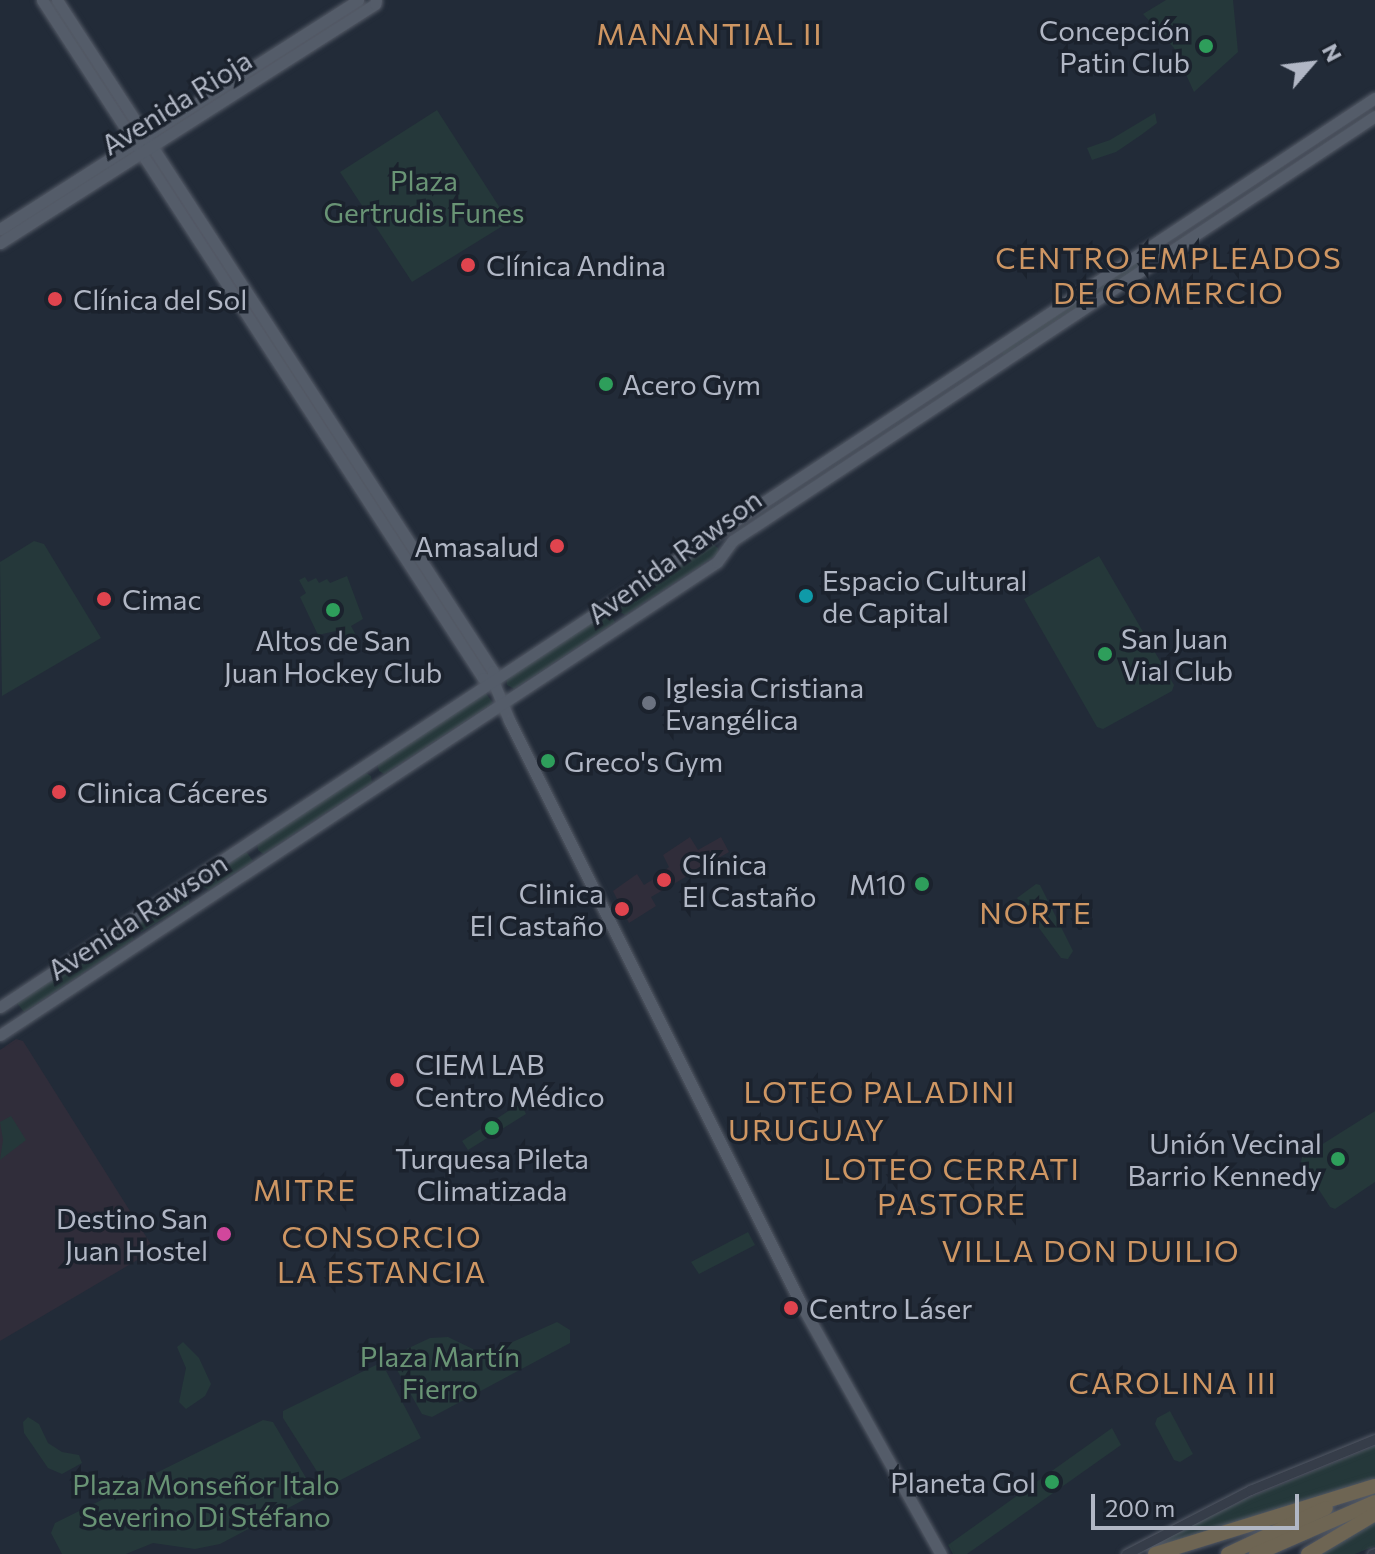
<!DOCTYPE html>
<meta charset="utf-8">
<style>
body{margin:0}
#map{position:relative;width:1375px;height:1554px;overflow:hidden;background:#222b38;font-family:Commissioner,sans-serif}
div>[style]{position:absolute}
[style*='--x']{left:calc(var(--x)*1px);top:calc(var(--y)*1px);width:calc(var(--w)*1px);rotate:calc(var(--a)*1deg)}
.medical>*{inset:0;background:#302d3a}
.green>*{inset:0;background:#25383a}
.roads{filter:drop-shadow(0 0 2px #545a66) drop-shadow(0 0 2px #545a66)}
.minor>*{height:9px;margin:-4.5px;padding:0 4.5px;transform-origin:4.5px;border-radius:4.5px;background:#363d49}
.major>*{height:11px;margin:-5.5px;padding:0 5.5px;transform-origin:5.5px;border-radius:5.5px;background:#545c69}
.highway>*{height:14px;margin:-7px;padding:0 7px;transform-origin:7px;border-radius:7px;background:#6e6553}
.dots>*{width:22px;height:22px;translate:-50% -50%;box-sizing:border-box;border:4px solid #1b222d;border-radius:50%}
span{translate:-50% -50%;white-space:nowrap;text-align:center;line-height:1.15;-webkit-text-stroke:7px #1b222d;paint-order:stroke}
.poi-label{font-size:28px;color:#b1b7c5}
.right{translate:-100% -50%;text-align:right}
.left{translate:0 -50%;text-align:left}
.street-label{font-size:28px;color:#b1b7c5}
.park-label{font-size:28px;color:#699475}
.neighbourhood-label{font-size:30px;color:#ce9663;letter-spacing:2px}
.north{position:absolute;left:1271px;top:24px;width:80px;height:80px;-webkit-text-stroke:6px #1b222d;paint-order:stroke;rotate:62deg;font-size:22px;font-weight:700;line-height:32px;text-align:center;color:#b1b7c5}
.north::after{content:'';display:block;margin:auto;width:28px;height:36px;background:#b1b7c5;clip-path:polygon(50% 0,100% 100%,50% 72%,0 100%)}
.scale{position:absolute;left:1091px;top:1494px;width:208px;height:36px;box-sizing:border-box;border:4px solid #b1b7c5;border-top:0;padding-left:10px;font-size:24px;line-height:28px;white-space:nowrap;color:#b1b7c5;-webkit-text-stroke:6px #1b222d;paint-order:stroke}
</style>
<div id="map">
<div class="medical">
<i style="clip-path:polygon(690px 837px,698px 850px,721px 837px,729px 852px,651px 897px,656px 906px,629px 923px,613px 891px,637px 874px,644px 885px,652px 880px,669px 867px,663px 855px)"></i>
<i style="clip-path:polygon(16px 1039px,23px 1041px,152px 1246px,151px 1252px,0 1341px,0 1050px)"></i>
</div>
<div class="green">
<i style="clip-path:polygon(1166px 0,1233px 0,1238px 52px,1194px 92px,1174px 48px,1143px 14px)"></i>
<i style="clip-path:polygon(437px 110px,509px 222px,412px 282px,340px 172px)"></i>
<i style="clip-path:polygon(1155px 113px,1157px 123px,1141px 135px,1116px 152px,1092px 160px,1087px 148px,1110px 140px)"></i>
<i style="clip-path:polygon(1163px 243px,1166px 249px,1003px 355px,1002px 351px,1043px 322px)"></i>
<i style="clip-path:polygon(34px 541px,44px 544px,101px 638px,2px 696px,0 562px)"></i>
<i style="clip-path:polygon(711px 543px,718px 548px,718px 554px,625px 615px,620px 612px,618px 604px)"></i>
<i style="clip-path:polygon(1099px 556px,1174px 685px,1172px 691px,1103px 729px,1097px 727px,1024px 599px)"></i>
<i style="clip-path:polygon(347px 576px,363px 619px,351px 626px,358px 639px,345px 647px,336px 631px,318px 635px,300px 597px,306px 593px,299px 580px,305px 577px,308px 582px,316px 578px,319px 583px,327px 579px,330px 583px)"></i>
<i style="clip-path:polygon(607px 611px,615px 622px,514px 689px,507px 685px,507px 677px)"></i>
<i style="clip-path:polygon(485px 692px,493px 703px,384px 774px,379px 771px,377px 763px)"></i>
<i style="clip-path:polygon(364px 772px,371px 776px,372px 782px,263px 854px,258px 850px,257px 843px)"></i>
<i style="clip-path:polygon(245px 850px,253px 861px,209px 890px,202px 886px,202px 878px)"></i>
<i style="clip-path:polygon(1036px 884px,1040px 885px,1073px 951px,1068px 959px,1061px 958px,1017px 898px)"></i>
<i style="clip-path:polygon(182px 892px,189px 896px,189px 903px,141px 932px,136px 924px)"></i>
<i style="clip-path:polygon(126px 928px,134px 939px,24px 1012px,17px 1003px)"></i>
<i style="clip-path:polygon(521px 1103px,526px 1114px,468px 1150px,462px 1141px)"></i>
<i style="clip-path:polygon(1375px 1111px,1375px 1182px,1335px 1209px,1330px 1207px,1301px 1162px,1302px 1157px)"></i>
<i style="clip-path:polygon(11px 1116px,26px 1140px,0 1160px,3px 1140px,0 1122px)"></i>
<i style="clip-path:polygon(748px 1232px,755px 1245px,699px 1274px,691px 1262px)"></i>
<i style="clip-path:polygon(557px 1322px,570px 1330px,570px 1343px,432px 1417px,422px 1414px,393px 1363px,396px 1354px,430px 1338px,448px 1337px,475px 1350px,490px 1352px)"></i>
<i style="clip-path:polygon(183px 1342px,199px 1358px,211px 1384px,205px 1396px,186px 1409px,179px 1402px,186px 1368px,177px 1347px)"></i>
<i style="clip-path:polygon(378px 1364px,384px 1367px,421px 1438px,331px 1485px,325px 1484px,283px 1418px,283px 1411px)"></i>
<i style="clip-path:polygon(1170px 1411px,1193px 1454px,1180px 1462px,1174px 1460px,1155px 1424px,1157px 1418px)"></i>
<i style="clip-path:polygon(28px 1417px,39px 1424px,48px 1443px,62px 1452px,79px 1455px,82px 1463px,62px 1474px,48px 1468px,24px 1433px,23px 1422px)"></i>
<i style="clip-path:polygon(263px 1420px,273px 1422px,312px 1488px,311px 1496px,220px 1544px,195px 1549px,153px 1543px,126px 1554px,62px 1554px,51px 1533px,55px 1523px)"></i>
<i style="clip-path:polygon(1112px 1428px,1121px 1445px,967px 1554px,953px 1554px,948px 1545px)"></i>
<i style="clip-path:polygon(1375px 1446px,1375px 1480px,1135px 1554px,1246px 1499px)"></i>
<i style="clip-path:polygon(1375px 1518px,1375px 1546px,1355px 1554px,1317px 1554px)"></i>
</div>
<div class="roads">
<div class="minor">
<i style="--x:1126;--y:1554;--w:140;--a:-27.3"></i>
<i style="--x:1250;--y:1490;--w:135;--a:-22.2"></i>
<i style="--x:1372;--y:1554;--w:3;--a:-18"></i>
</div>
<div class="major">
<i style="--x:42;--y:0;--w:809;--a:56.96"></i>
<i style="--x:483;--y:678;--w:10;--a:17"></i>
<i style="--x:57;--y:0;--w:800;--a:56.99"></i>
<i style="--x:493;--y:671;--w:10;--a:90"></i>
<i style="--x:493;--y:681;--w:42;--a:67.7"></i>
<i style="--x:509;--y:720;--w:653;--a:63.43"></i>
<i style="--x:801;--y:1304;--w:287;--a:60.8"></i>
<i style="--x:0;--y:229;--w:425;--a:-32.6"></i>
<i style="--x:0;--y:243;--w:445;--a:-32.5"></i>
<i style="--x:375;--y:4;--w:4;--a:-76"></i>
<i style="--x:0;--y:1007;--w:1648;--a:-33.47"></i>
<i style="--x:0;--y:1035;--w:859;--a:-33.41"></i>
<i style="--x:717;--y:562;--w:26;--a:-54"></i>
<i style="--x:732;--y:541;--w:771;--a:-33.46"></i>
</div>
<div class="highway">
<i style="--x:1155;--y:1554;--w:230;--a:-17.2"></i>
<i style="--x:1228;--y:1554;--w:108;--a:-25.1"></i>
<i style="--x:1256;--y:1554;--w:130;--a:-23.6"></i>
<i style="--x:1308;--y:1554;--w:78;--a:-30.8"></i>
</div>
</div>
<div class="dots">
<i style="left:1206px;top:46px;background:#2e9e5b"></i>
<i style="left:468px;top:265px;background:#e0444e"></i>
<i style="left:55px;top:299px;background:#e0444e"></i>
<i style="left:606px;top:384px;background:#2e9e5b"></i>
<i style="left:557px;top:546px;background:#e0444e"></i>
<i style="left:806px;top:596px;background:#0f9aa8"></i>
<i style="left:104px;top:599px;background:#e0444e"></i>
<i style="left:333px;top:610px;background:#2e9e5b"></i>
<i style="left:1105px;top:654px;background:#2e9e5b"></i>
<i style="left:649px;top:703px;background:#6b7280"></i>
<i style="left:548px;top:761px;background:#2e9e5b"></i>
<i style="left:59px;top:792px;background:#e0444e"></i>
<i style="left:664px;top:880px;background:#e0444e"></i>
<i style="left:922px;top:884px;background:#2e9e5b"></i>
<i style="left:622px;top:909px;background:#e0444e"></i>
<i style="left:397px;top:1080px;background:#e0444e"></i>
<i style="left:492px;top:1128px;background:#2e9e5b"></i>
<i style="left:1338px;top:1159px;background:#2e9e5b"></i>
<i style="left:224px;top:1234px;background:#d1479c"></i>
<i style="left:791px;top:1308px;background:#e0444e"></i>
<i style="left:1052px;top:1482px;background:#2e9e5b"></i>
</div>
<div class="poi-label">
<span class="right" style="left:1190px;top:46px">Concepción<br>Patin Club</span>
<span class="left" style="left:486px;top:265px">Clínica Andina</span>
<span class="left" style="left:73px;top:299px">Clínica del Sol</span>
<span class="left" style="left:622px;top:384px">Acero Gym</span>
<span class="right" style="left:539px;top:546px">Amasalud</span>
<span class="left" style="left:822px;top:596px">Espacio Cultural<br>de Capital</span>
<span class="left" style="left:122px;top:599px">Cimac</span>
<span class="left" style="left:1121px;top:654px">San Juan<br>Vial Club</span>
<span style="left:333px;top:656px">Altos de San<br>Juan Hockey Club</span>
<span class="left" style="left:665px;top:703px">Iglesia Cristiana<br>Evangélica</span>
<span class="left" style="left:564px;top:761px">Greco's Gym</span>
<span class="left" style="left:77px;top:792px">Clinica Cáceres</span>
<span class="left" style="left:682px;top:880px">Clínica<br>El Castaño</span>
<span class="right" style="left:906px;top:884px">M10</span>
<span class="right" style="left:604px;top:909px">Clinica<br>El Castaño</span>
<span class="left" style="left:415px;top:1080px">CIEM LAB<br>Centro Médico</span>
<span class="right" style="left:1322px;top:1159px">Unión Vecinal<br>Barrio Kennedy</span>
<span style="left:492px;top:1174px">Turquesa Pileta<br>Climatizada</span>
<span class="right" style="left:208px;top:1234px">Destino San<br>Juan Hostel</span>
<span class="left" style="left:809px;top:1308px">Centro Láser</span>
<span class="right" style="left:1036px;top:1482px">Planeta Gol</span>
</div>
<div class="street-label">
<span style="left:176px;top:102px;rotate:-32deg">Avenida Rioja</span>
<span style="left:674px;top:556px;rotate:-36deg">Avenida Rawson</span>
<span style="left:137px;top:916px;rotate:-33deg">Avenida Rawson</span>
</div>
<div class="park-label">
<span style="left:424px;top:196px">Plaza<br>Gertrudis Funes</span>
<span style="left:440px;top:1372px">Plaza Martín<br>Fierro</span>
<span style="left:206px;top:1500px">Plaza Monseñor Italo<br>Severino Di Stéfano</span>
</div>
<div class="neighbourhood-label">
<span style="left:710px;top:33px">MANANTIAL II</span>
<span style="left:1169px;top:274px">CENTRO EMPLEADOS<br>DE COMERCIO</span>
<span style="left:1036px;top:912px">NORTE</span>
<span style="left:880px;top:1091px">LOTEO PALADINI</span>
<span style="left:807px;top:1129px">URUGUAY</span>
<span style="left:952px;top:1185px">LOTEO CERRATI<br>PASTORE</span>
<span style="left:305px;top:1189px">MITRE</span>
<span style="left:382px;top:1253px">CONSORCIO<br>LA ESTANCIA</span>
<span style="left:1091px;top:1250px">VILLA DON DUILIO</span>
<span style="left:1173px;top:1382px">CAROLINA III</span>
</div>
<div class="north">N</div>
<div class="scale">200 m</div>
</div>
